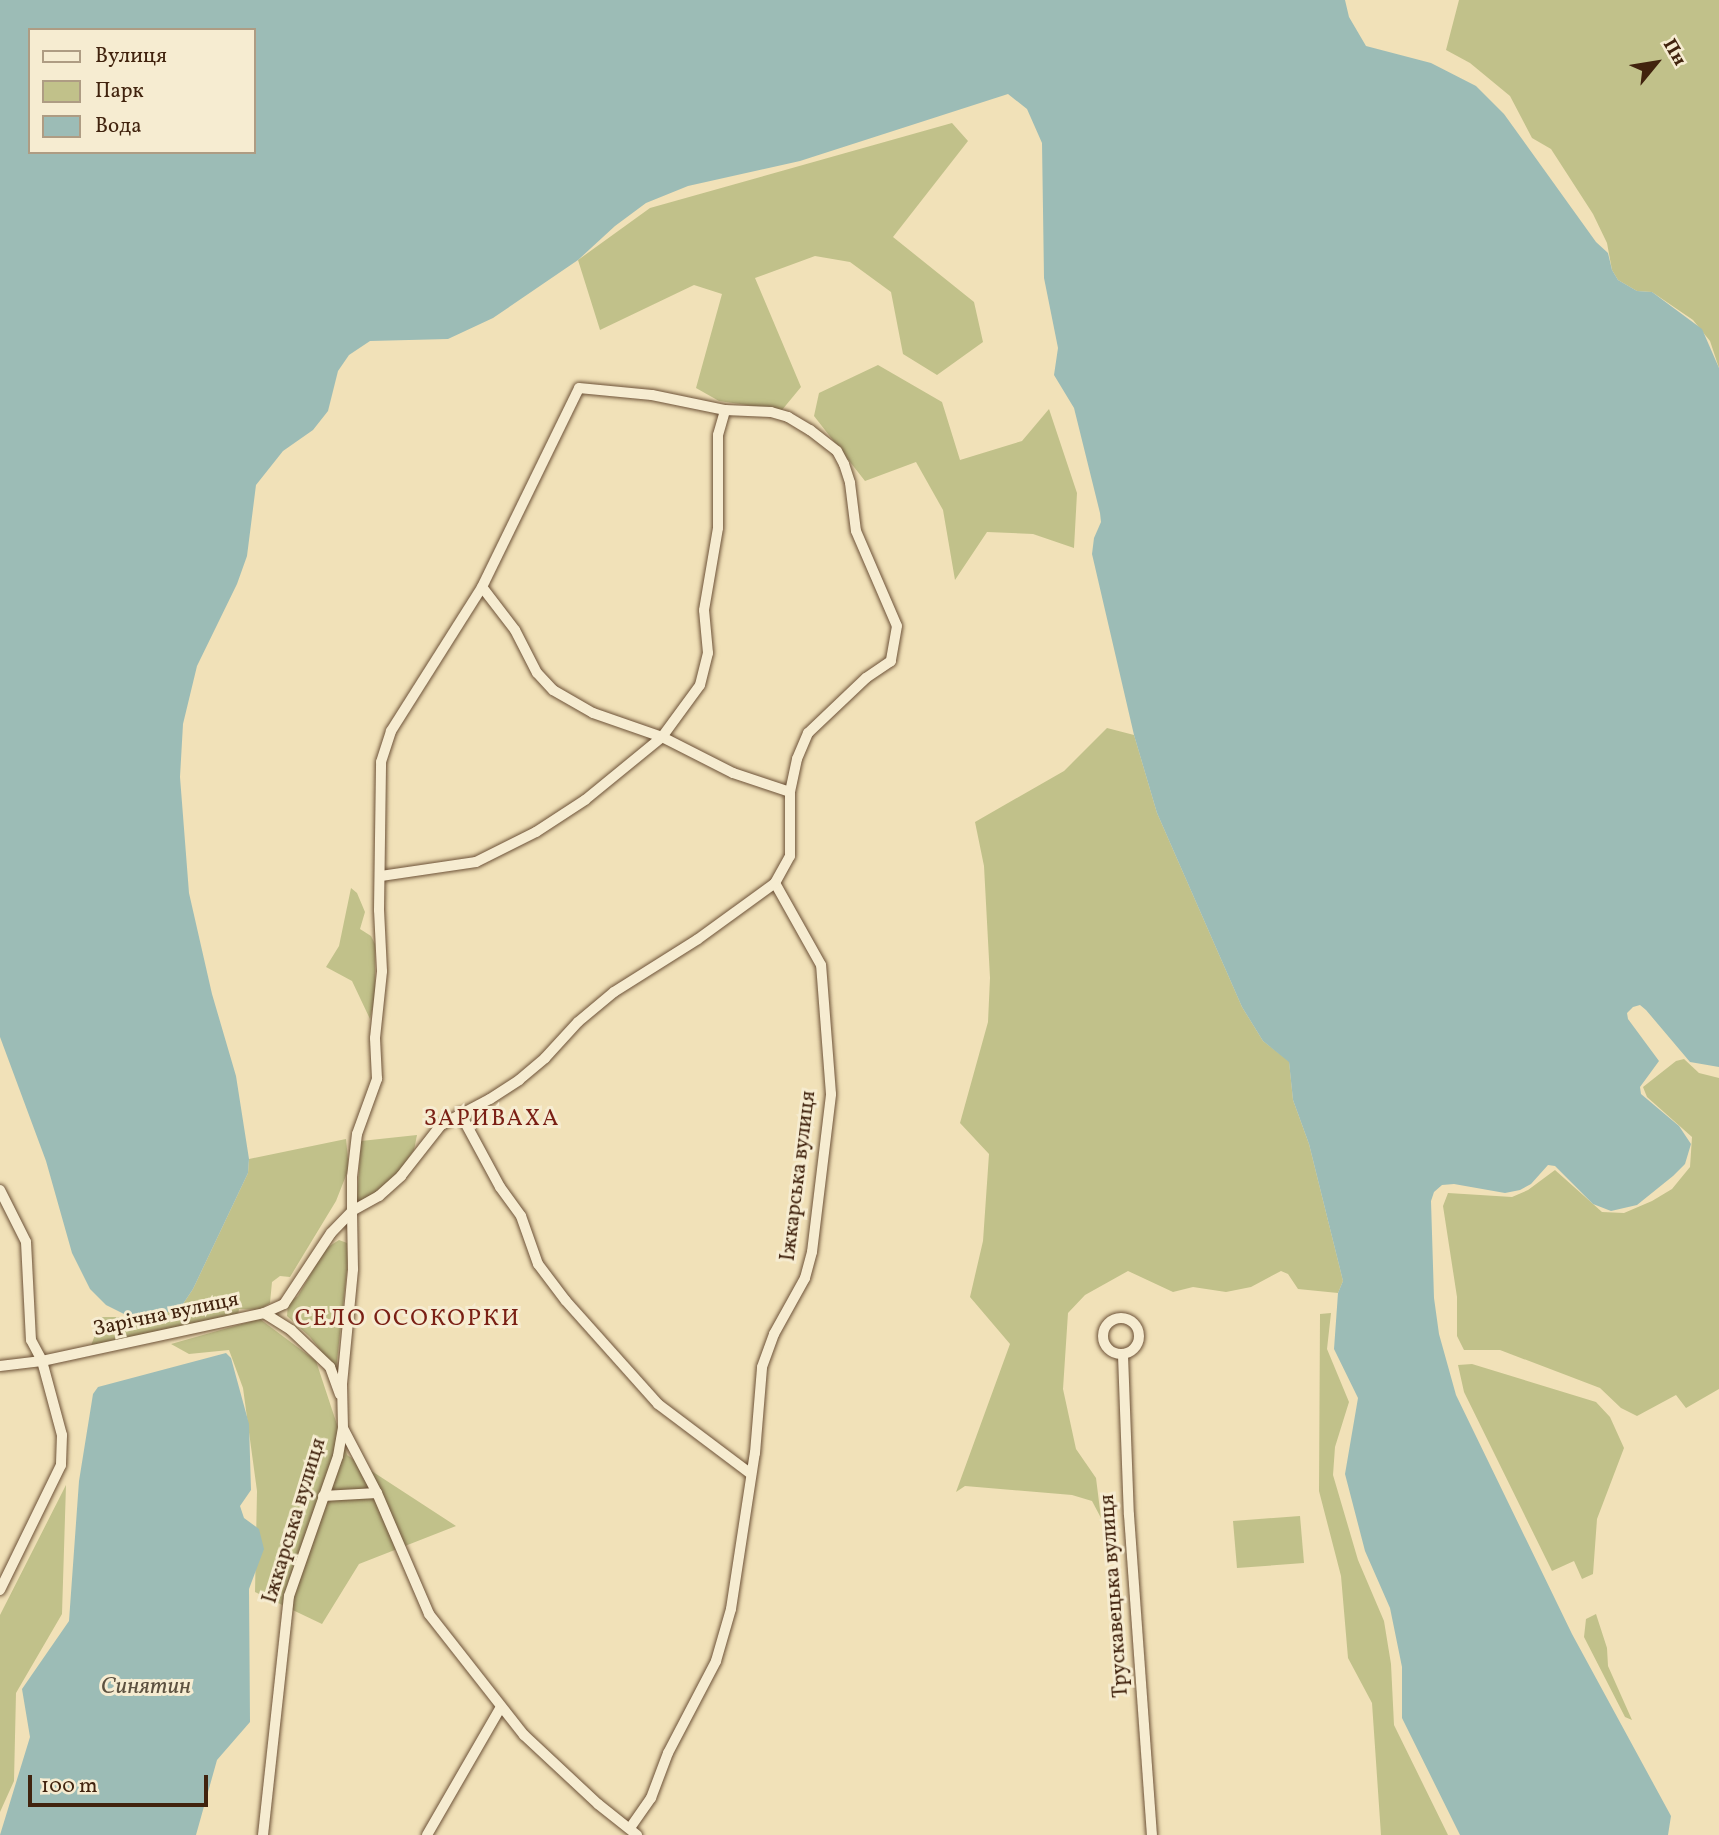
<!DOCTYPE html>
<meta charset="utf-8">
<style>
body{margin:0}
#map{position:relative;width:1719px;height:1835px;overflow:hidden;background:#f1e1b8;font-family:Vollkorn,serif}
div>[style]{position:absolute}
[style*='--x']{left:calc(var(--x)*1px);top:calc(var(--y)*1px);width:calc(var(--w)*1px);rotate:calc(var(--a)*1deg)}
.green>*{inset:0;background:#c1c18a}
.water>*{inset:0;background:#9cbcb6}
.roads{filter:drop-shadow(0 0 2px #6d5238) drop-shadow(0 0 2px #6d5238)}
.minor>*{height:10px;margin:-5px;padding:0 5px;transform-origin:5px;border-radius:5px;background:#f6ecd1}
.minor>.ring{margin:-5px;padding:0;box-sizing:content-box;background:none;border:10px solid #f6ecd1;border-radius:50%}
span{translate:-50% -50%;white-space:nowrap;text-align:center;line-height:1.15;-webkit-text-stroke:6px #f6ecd1;paint-order:stroke}
.street-label{font-size:21px;color:#41230e}
.neighbourhood-label{font-size:23px;color:#7a1f14;letter-spacing:2px}
.water-label{font-size:23px;color:#5c5140;font-style:italic}
.quarter-label{font-size:24px;color:#7a1f14;letter-spacing:2px}
.legend{position:absolute;left:28px;top:28px;width:228px;height:126px;box-sizing:border-box;background:#f6ecd1;border:2px solid #ae9c83;margin:0;padding:9px 12px;list-style:none;font-size:21px;color:#41230e}
.legend li{display:flex;align-items:center;gap:14px;height:35px}
.legend b{width:35px;border:2px solid #ae9c83}
.north{position:absolute;left:1621px;top:28px;width:70px;height:70px;-webkit-text-stroke:5px #f6ecd1;paint-order:stroke;rotate:60deg;font-size:19px;font-weight:700;line-height:28px;text-align:center;color:#41230e}
.north::after{content:'';display:block;margin:auto;width:24px;height:32px;background:#41230e;clip-path:polygon(50% 0,100% 100%,50% 72%,0 100%)}
.scale{position:absolute;left:28px;top:1775px;width:180px;height:32px;box-sizing:border-box;border:4px solid #41230e;border-top:0;padding-left:9px;font-size:21px;line-height:24px;white-space:nowrap;color:#41230e;-webkit-text-stroke:5px #f6ecd1;paint-order:stroke}
</style>
<div id="map">
<div class="green">
<i style="clip-path:polygon(1459px 0,1719px 0,1719px 368px,1710px 341px,1693px 320px,1652px 292px,1637px 291px,1618px 280px,1612px 270px,1607px 243px,1593px 214px,1551px 149px,1532px 138px,1510px 96px,1470px 63px,1446px 50px)"></i>
<i style="clip-path:polygon(952px 123px,968px 141px,893px 237px,974px 302px,983px 342px,937px 375px,903px 354px,891px 292px,850px 262px,815px 256px,755px 278px,801px 387px,782px 410px,719px 401px,696px 388px,722px 294px,694px 285px,600px 330px,578px 260px,650px 208px)"></i>
<i style="clip-path:polygon(878px 365px,942px 402px,960px 460px,1022px 441px,1049px 409px,1077px 493px,1074px 548px,1033px 534px,987px 532px,955px 580px,943px 510px,916px 462px,865px 481px,814px 416px,819px 393px)"></i>
<i style="clip-path:polygon(1107px 728px,1134px 735px,1157px 813px,1242px 1007px,1263px 1041px,1289px 1061px,1293px 1100px,1309px 1144px,1343px 1281px,1338px 1293px,1298px 1289px,1288px 1274px,1281px 1271px,1251px 1287px,1226px 1292px,1193px 1287px,1173px 1292px,1128px 1271px,1085px 1295px,1068px 1313px,1063px 1389px,1076px 1449px,1096px 1478px,1101px 1518px,1092px 1501px,1072px 1495px,965px 1486px,956px 1492px,1010px 1344px,970px 1297px,983px 1241px,989px 1154px,960px 1123px,988px 1022px,990px 978px,984px 866px,975px 822px,1064px 771px)"></i>
<i style="clip-path:polygon(351px 888px,357px 893px,365px 912px,360px 929px,371px 936px,375px 944px,375px 998px,370px 1019px,352px 981px,326px 967px,339px 946px)"></i>
<i style="clip-path:polygon(1684px 1059px,1699px 1073px,1719px 1078px,1719px 1389px,1686px 1408px,1676px 1395px,1637px 1416px,1621px 1408px,1600px 1388px,1500px 1350px,1464px 1350px,1457px 1336px,1457px 1297px,1443px 1206px,1448px 1193px,1512px 1197px,1528px 1190px,1555px 1170px,1602px 1212px,1624px 1213px,1652px 1201px,1672px 1189px,1690px 1167px,1692px 1137px,1647px 1097px,1643px 1087px,1676px 1061px)"></i>
<i style="clip-path:polygon(417px 1135px,414px 1150px,397px 1174px,365px 1201px,357px 1201px,361px 1141px)"></i>
<i style="clip-path:polygon(346px 1139px,349px 1168px,336px 1201px,290px 1277px,280px 1276px,272px 1282px,270px 1303px,259px 1310px,239px 1309px,238px 1316px,90px 1348px,102px 1317px,155px 1317px,181px 1307px,193px 1289px,248px 1173px,249px 1159px)"></i>
<i style="clip-path:polygon(339px 1240px,347px 1243px,348px 1261px,336px 1370px,310px 1337px,287px 1316px,288px 1303px,298px 1296px,325px 1249px)"></i>
<i style="clip-path:polygon(1331px 1313px,1327px 1349px,1349px 1402px,1335px 1447px,1333px 1475px,1358px 1560px,1384px 1621px,1391px 1664px,1394px 1725px,1448px 1835px,1381px 1835px,1372px 1703px,1348px 1658px,1341px 1576px,1319px 1491px,1320px 1314px)"></i>
<i style="clip-path:polygon(260px 1319px,316px 1361px,347px 1455px,456px 1526px,359px 1564px,322px 1624px,255px 1592px,257px 1491px,243px 1388px,229px 1350px,189px 1354px,171px 1344px)"></i>
<i style="clip-path:polygon(1472px 1364px,1596px 1402px,1610px 1417px,1624px 1448px,1597px 1519px,1593px 1574px,1582px 1579px,1574px 1561px,1552px 1571px,1464px 1392px,1458px 1365px)"></i>
<i style="clip-path:polygon(66px 1485px,62px 1614px,16px 1693px,14px 1781px,0 1812px,0 1615px)"></i>
<i style="clip-path:polygon(1300px 1516px,1304px 1563px,1237px 1568px,1233px 1521px)"></i>
<i style="clip-path:polygon(1596px 1614px,1607px 1648px,1608px 1666px,1632px 1720px,1625px 1717px,1584px 1637px,1586px 1619px)"></i>
</div>
<div class="water">
<i style="clip-path:polygon(evenodd,0 0,1345px 0,1349px 17px,1366px 46px,1431px 63px,1476px 86px,1504px 114px,1596px 242px,1608px 253px,1612px 270px,1618px 280px,1637px 291px,1652px 292px,1702px 329px,1719px 368px,1719px 1067px,1690px 1062px,1646px 1010px,1640px 1005px,1633px 1007px,1627px 1013px,1628px 1019px,1659px 1061px,1640px 1087px,1641px 1094px,1679px 1126px,1691px 1144px,1685px 1164px,1673px 1176px,1637px 1205px,1611px 1211px,1593px 1204px,1555px 1166px,1548px 1165px,1531px 1184px,1520px 1190px,1505px 1193px,1454px 1184px,1442px 1185px,1434px 1192px,1431px 1201px,1434px 1298px,1439px 1334px,1456px 1395px,1572px 1634px,1671px 1816px,1668px 1835px,1460px 1835px,1402px 1718px,1402px 1667px,1390px 1608px,1365px 1551px,1345px 1474px,1358px 1398px,1334px 1349px,1338px 1293px,1343px 1281px,1309px 1144px,1293px 1100px,1289px 1062px,1263px 1041px,1242px 1007px,1157px 813px,1134px 735px,1092px 554px,1094px 538px,1101px 522px,1100px 513px,1074px 408px,1054px 375px,1058px 348px,1044px 278px,1042px 143px,1027px 109px,1008px 94px,800px 161px,688px 186px,646px 203px,615px 226px,578px 260px,493px 318px,448px 339px,370px 341px,349px 355px,338px 371px,328px 411px,313px 430px,283px 451px,256px 485px,247px 556px,237px 584px,197px 666px,183px 724px,180px 777px,189px 893px,212px 994px,236px 1076px,249px 1159px,248px 1173px,193px 1289px,181px 1307px,155px 1317px,128px 1316px,106px 1305px,90px 1289px,72px 1253px,46px 1161px,0 1037px,0 0,30px 30px,254px 30px,254px 152px,30px 152px,30px 30px)"></i>
<i style="clip-path:polygon(226px 1353px,231px 1358px,249px 1424px,251px 1490px,240px 1506px,244px 1518px,259px 1529px,264px 1549px,249px 1589px,250px 1722px,217px 1760px,196px 1835px,0 1835px,30px 1737px,22px 1689px,69px 1621px,79px 1481px,93px 1394px,98px 1387px)"></i>
</div>
<div class="roads">
<div class="minor">
<i style="--x:381;--y:876;--w:96;--a:-8.4"></i>
<i style="--x:476;--y:862;--w:67;--a:-26.6"></i>
<i style="--x:536;--y:832;--w:59;--a:-33.1"></i>
<i style="--x:585;--y:800;--w:99;--a:-39.3"></i>
<i style="--x:662;--y:737;--w:64;--a:-53.8"></i>
<i style="--x:700;--y:685;--w:33;--a:-76"></i>
<i style="--x:708;--y:653;--w:43;--a:-95.3"></i>
<i style="--x:704;--y:610;--w:83;--a:-80.3"></i>
<i style="--x:718;--y:528;--w:93;--a:-90"></i>
<i style="--x:718;--y:435;--w:26;--a:-74"></i>
<i style="--x:460;--y:1113;--w:84;--a:61.6"></i>
<i style="--x:500;--y:1187;--w:36;--a:54"></i>
<i style="--x:521;--y:1216;--w:51;--a:70.5"></i>
<i style="--x:538;--y:1264;--w:46;--a:52.9"></i>
<i style="--x:566;--y:1301;--w:138;--a:48.2"></i>
<i style="--x:658;--y:1404;--w:116;--a:37"></i>
<i style="--x:0;--y:1190;--w:58;--a:63.4"></i>
<i style="--x:26;--y:1242;--w:98;--a:87.1"></i>
<i style="--x:31;--y:1340;--w:24;--a:62"></i>
<i style="--x:42;--y:1361;--w:77;--a:74.9"></i>
<i style="--x:62;--y:1435;--w:30;--a:92"></i>
<i style="--x:61;--y:1465;--w:139;--a:116"></i>
<i style="--x:264;--y:1313;--w:22;--a:-24"></i>
<i style="--x:284;--y:1304;--w:85;--a:-56.5"></i>
<i style="--x:331;--y:1233;--w:30;--a:-46"></i>
<i style="--x:352;--y:1211;--w:34;--a:-90"></i>
<i style="--x:352;--y:1177;--w:43;--a:-83.4"></i>
<i style="--x:357;--y:1134;--w:59;--a:-70"></i>
<i style="--x:377;--y:1079;--w:41;--a:-92.8"></i>
<i style="--x:375;--y:1038;--w:67;--a:-84"></i>
<i style="--x:382;--y:971;--w:61;--a:-92.8"></i>
<i style="--x:379;--y:910;--w:148;--a:-89.2"></i>
<i style="--x:381;--y:762;--w:33;--a:-72"></i>
<i style="--x:391;--y:731;--w:170;--a:-57.7"></i>
<i style="--x:482;--y:587;--w:221;--a:-64"></i>
<i style="--x:579;--y:388;--w:73;--a:5.5"></i>
<i style="--x:652;--y:395;--w:75;--a:11.6"></i>
<i style="--x:725;--y:410;--w:46;--a:2.5"></i>
<i style="--x:771;--y:412;--w:18;--a:16"></i>
<i style="--x:788;--y:417;--w:26;--a:31"></i>
<i style="--x:810;--y:430;--w:34;--a:38"></i>
<i style="--x:837;--y:451;--w:15;--a:62"></i>
<i style="--x:844;--y:464;--w:20;--a:72"></i>
<i style="--x:850;--y:483;--w:48;--a:82.9"></i>
<i style="--x:856;--y:531;--w:103;--a:66.7"></i>
<i style="--x:897;--y:626;--w:36;--a:100"></i>
<i style="--x:891;--y:661;--w:30;--a:146"></i>
<i style="--x:866;--y:678;--w:80;--a:136.5"></i>
<i style="--x:808;--y:733;--w:28;--a:113"></i>
<i style="--x:797;--y:759;--w:34;--a:102"></i>
<i style="--x:790;--y:792;--w:60;--a:-161.6"></i>
<i style="--x:733;--y:773;--w:80;--a:-153.1"></i>
<i style="--x:662;--y:737;--w:73;--a:-160.8"></i>
<i style="--x:593;--y:713;--w:46;--a:-150.1"></i>
<i style="--x:553;--y:690;--w:23;--a:-133"></i>
<i style="--x:537;--y:673;--w:48;--a:-117.1"></i>
<i style="--x:515;--y:630;--w:54;--a:-127.5"></i>
<i class="ring" style="left:1103px;top:1318px;width:26px;height:26px"></i>
<i style="--x:1123;--y:1355;--w:160;--a:87.9"></i>
<i style="--x:1129;--y:1515;--w:321;--a:85.9"></i>
<i style="--x:0;--y:1366;--w:42;--a:-6.8"></i>
<i style="--x:42;--y:1361;--w:227;--a:-12.2"></i>
<i style="--x:264;--y:1313;--w:32;--a:32"></i>
<i style="--x:291;--y:1330;--w:54;--a:43.5"></i>
<i style="--x:330;--y:1367;--w:29;--a:70"></i>
<i style="--x:343;--y:1428;--w:73;--a:62.4"></i>
<i style="--x:377;--y:1493;--w:132;--a:66.7"></i>
<i style="--x:429;--y:1614;--w:154;--a:51.9"></i>
<i style="--x:524;--y:1735;--w:101;--a:43"></i>
<i style="--x:598;--y:1804;--w:50;--a:38.5"></i>
<i style="--x:323;--y:1496;--w:54;--a:-3.2"></i>
<i style="--x:630;--y:1828;--w:37;--a:-55"></i>
<i style="--x:651;--y:1798;--w:48;--a:-69.3"></i>
<i style="--x:668;--y:1753;--w:104;--a:-62.4"></i>
<i style="--x:716;--y:1661;--w:54;--a:-73.9"></i>
<i style="--x:731;--y:1609;--w:158;--a:-81.3"></i>
<i style="--x:755;--y:1453;--w:86;--a:-85.3"></i>
<i style="--x:762;--y:1367;--w:35;--a:-70"></i>
<i style="--x:774;--y:1334;--w:64;--a:-61"></i>
<i style="--x:805;--y:1278;--w:27;--a:-75"></i>
<i style="--x:812;--y:1252;--w:159;--a:-83.1"></i>
<i style="--x:831;--y:1094;--w:129;--a:-94.4"></i>
<i style="--x:821;--y:965;--w:94;--a:-119.3"></i>
<i style="--x:775;--y:883;--w:31;--a:-61"></i>
<i style="--x:790;--y:856;--w:64;--a:-90"></i>
<i style="--x:263;--y:1835;--w:240;--a:-83.8"></i>
<i style="--x:289;--y:1596;--w:148;--a:-70.7"></i>
<i style="--x:338;--y:1456;--w:28;--a:-80"></i>
<i style="--x:343;--y:1428;--w:44;--a:-91.3"></i>
<i style="--x:342;--y:1384;--w:116;--a:-84.5"></i>
<i style="--x:353;--y:1269;--w:58;--a:-91"></i>
<i style="--x:352;--y:1211;--w:31;--a:-29"></i>
<i style="--x:379;--y:1196;--w:30;--a:-42"></i>
<i style="--x:401;--y:1176;--w:65;--a:-51.9"></i>
<i style="--x:441;--y:1125;--w:55;--a:-28"></i>
<i style="--x:490;--y:1099;--w:35;--a:-33"></i>
<i style="--x:519;--y:1080;--w:34;--a:-40"></i>
<i style="--x:545;--y:1058;--w:49;--a:-47.5"></i>
<i style="--x:578;--y:1022;--w:47;--a:-39.8"></i>
<i style="--x:614;--y:992;--w:99;--a:-32.2"></i>
<i style="--x:698;--y:939;--w:95;--a:-36"></i>
<i style="--x:427;--y:1835;--w:148;--a:-60"></i>
</div>
</div>
<div class="street-label">
<span style="left:799px;top:1176px;rotate:-83deg">Іжкарська вулиця</span>
<span style="left:166px;top:1315px;rotate:-12deg">Зарічна вулиця</span>
<span style="left:295px;top:1521px;rotate:-73deg">Іжкарська вулиця</span>
<span style="left:1115px;top:1596px;rotate:-94deg">Трускавецька вулиця</span>
</div>
<div class="neighbourhood-label">
<span style="left:492px;top:1119px">ЗАРИВАХА</span>
</div>
<div class="water-label">
<span style="left:146px;top:1687px">Синятин</span>
</div>
<div class="quarter-label">
<span style="left:408px;top:1320px">СЕЛО ОСОКОРКИ</span>
</div>
<ul class="legend">
<li><b style="height:9px;background:#f6ecd1"></b>Вулиця</li>
<li><b style="height:19px;background:#c1c18a"></b>Парк</li>
<li><b style="height:19px;background:#9cbcb6"></b>Вода</li>
</ul>
<div class="north">Пн</div>
<div class="scale">100 m</div>
</div>
